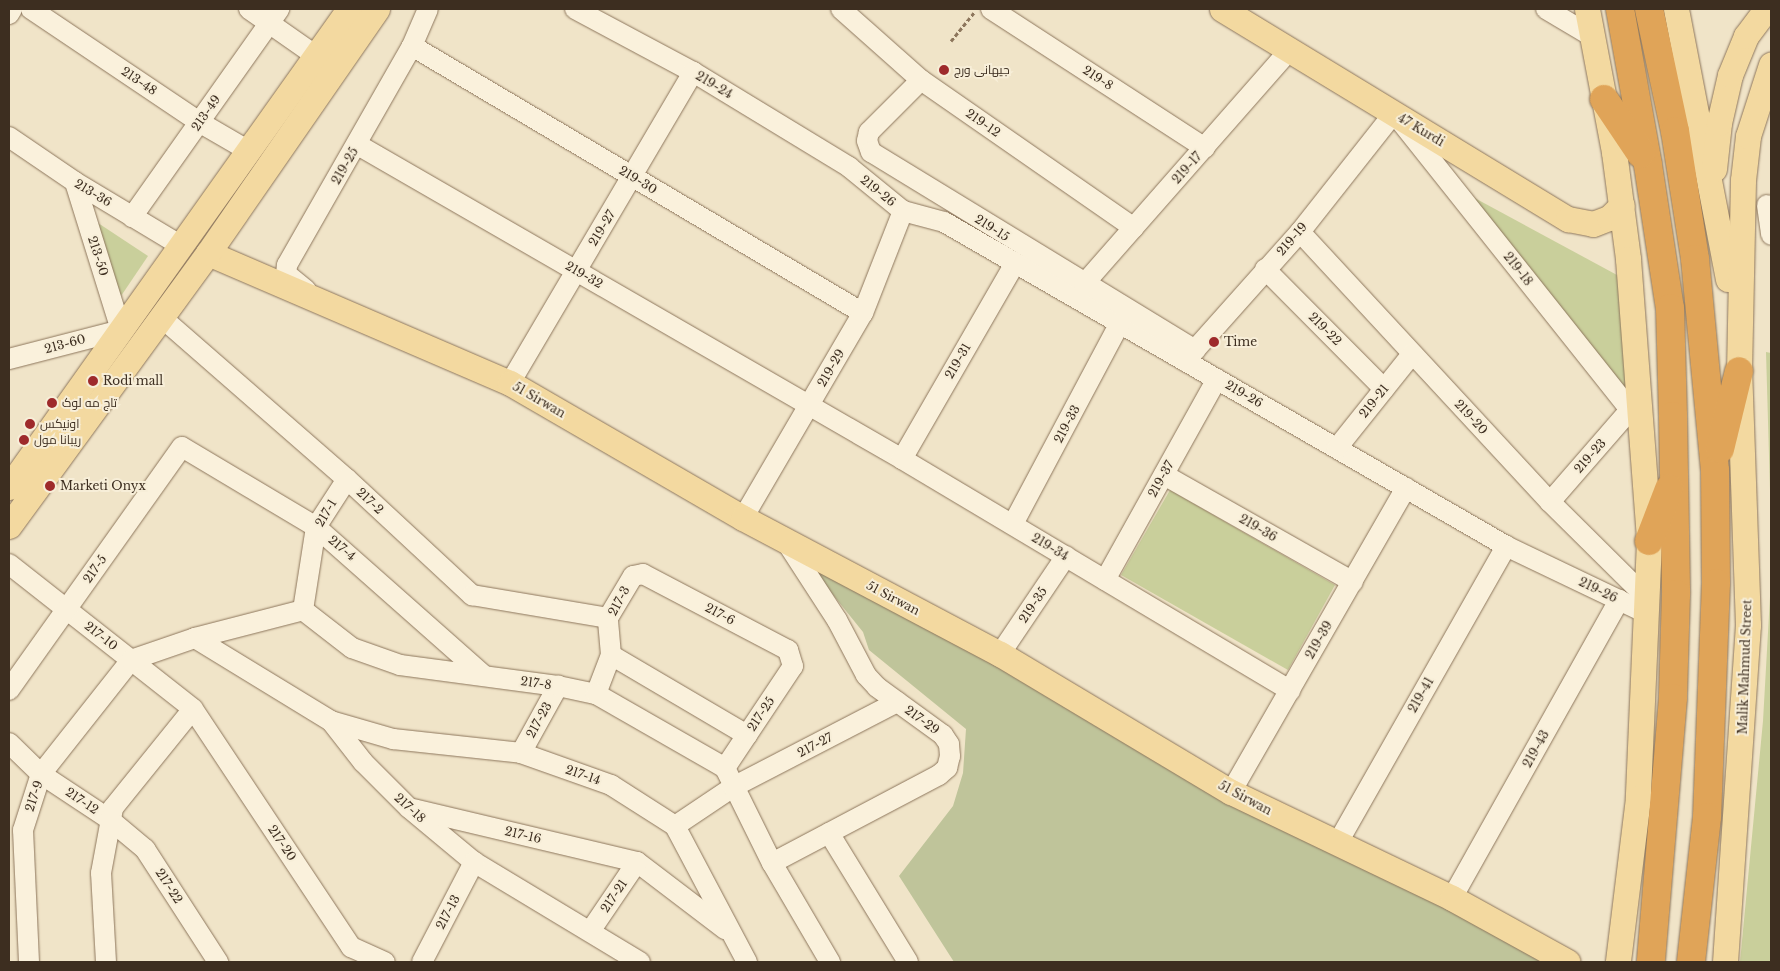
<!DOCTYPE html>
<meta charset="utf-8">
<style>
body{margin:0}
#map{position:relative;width:1780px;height:971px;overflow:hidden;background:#f0e4c8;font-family:"Libre Baskerville",Cairo,serif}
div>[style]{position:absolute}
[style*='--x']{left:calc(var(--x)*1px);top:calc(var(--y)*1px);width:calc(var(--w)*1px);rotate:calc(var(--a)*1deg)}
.green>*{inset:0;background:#c9cf9b}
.cemetery>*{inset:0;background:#bfc49a}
.path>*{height:3px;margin-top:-1.5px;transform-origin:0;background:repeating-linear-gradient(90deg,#8d765c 0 4px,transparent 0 6.5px)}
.roads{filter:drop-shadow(0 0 1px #8d765c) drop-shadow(0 0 1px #8d765c)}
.minor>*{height:20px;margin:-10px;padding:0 10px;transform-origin:10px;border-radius:10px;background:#faf1dc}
.major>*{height:25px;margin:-12.5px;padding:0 12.5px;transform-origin:12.5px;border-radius:12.5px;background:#f3d9a0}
.highway>*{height:28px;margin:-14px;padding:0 14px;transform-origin:14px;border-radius:14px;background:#e0a458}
.dots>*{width:14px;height:14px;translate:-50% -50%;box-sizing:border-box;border:2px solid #f7eed8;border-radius:50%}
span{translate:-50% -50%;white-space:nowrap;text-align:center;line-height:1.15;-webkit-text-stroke:4px #f7eed8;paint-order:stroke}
.poi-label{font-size:12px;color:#3d2e20}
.left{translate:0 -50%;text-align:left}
.street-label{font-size:12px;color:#3d2e20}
.frame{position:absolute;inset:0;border:10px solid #3d2e20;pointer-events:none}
</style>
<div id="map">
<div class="green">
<i style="clip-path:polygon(1458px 189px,1617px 275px,1629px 392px)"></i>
<i style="clip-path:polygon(95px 221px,148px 256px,121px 296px)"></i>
<i style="clip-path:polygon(1766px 352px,1771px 353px,1771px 525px)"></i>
<i style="clip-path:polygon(1170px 490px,1335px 585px,1288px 670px,1121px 575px)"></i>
<i style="clip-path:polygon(1771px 579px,1771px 962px,1740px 962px,1763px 721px)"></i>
</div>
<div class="cemetery">
<i style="clip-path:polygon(821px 562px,1563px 962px,954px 962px,899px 876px,953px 806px,963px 773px,966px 729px,869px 650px,863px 632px,817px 575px)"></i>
</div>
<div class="path">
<i style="--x:951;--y:41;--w:38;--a:-51"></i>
</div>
<div class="roads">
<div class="minor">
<i style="--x:31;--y:9;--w:202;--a:33.9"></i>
<i style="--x:199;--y:122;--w:58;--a:30.1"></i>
<i style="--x:249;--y:9;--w:82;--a:35"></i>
<i style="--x:575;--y:9;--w:134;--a:28.1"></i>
<i style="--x:693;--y:72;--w:183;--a:31.3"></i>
<i style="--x:849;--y:167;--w:70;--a:39.2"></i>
<i style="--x:903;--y:211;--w:42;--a:15"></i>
<i style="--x:944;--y:222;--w:649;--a:29.96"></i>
<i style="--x:1506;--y:546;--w:155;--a:25.6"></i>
<i style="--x:841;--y:9;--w:107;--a:41.6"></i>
<i style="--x:921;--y:80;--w:259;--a:34.8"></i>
<i style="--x:991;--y:9;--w:255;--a:33"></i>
<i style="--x:1546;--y:9;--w:55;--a:30.8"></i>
<i style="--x:9;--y:14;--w:6;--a:-59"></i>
<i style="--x:412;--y:46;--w:524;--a:30.63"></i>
<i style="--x:921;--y:80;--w:74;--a:135"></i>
<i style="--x:869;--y:132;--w:9;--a:103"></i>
<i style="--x:867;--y:141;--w:12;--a:70"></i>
<i style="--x:871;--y:152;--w:380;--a:31.4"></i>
<i style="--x:9;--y:137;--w:80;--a:34.3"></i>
<i style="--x:75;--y:182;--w:122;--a:31"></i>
<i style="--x:358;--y:145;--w:628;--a:29.99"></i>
<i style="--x:902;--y:459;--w:452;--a:30.8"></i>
<i style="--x:1767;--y:205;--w:30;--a:82"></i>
<i style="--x:132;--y:217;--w:255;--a:-54.7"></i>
<i style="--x:1300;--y:232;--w:368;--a:47.2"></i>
<i style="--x:1550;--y:502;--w:135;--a:44.7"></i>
<i style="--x:1265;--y:269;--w:169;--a:45.2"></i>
<i style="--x:1084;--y:284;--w:310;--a:-48.7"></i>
<i style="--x:306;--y:290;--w:26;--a:-141"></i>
<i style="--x:286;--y:274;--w:9;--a:-84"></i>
<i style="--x:287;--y:265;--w:252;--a:-60.3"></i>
<i style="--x:412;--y:46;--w:40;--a:-66.6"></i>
<i style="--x:161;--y:317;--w:247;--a:41.1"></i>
<i style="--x:347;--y:479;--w:171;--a:42.9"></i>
<i style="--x:472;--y:595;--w:138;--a:9.6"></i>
<i style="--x:9;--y:359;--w:116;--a:-14.5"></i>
<i style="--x:121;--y:330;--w:155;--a:-107.3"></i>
<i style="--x:1185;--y:361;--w:173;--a:-48.3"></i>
<i style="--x:1300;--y:232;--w:152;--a:-51.7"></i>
<i style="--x:1394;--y:113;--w:399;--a:51.5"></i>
<i style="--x:510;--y:383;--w:361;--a:-59.5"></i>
<i style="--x:1337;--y:448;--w:120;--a:-51.4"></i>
<i style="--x:902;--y:459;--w:226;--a:-60"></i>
<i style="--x:1164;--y:475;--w:217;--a:29.5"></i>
<i style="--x:1550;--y:502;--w:122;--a:-49"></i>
<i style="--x:743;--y:518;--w:238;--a:-59.7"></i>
<i style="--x:863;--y:313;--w:110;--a:-68.6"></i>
<i style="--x:1013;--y:524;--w:228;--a:-62"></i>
<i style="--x:9;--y:564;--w:234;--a:38.2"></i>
<i style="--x:193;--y:709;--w:286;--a:56.4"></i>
<i style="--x:351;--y:947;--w:37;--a:24"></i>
<i style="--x:1105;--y:580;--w:230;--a:-60.9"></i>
<i style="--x:303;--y:610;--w:84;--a:-81.1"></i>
<i style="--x:316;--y:527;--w:57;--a:-57.1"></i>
<i style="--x:195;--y:638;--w:159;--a:31.4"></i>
<i style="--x:331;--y:721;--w:52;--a:52"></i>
<i style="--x:363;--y:762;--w:65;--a:45"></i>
<i style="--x:409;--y:808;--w:85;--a:39.7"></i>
<i style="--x:474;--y:862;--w:194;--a:31.1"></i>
<i style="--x:1000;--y:654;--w:118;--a:-56"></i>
<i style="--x:611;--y:655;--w:158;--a:30.5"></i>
<i style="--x:9;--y:690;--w:298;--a:-54.6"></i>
<i style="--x:182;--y:447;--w:156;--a:30.8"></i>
<i style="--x:316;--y:527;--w:223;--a:41.5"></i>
<i style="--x:596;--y:694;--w:42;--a:-69"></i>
<i style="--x:611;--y:655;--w:37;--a:-95"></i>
<i style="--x:608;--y:618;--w:49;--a:-59.2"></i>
<i style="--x:633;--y:576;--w:10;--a:-11"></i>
<i style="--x:643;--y:574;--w:164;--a:27.7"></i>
<i style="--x:788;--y:650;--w:17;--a:73"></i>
<i style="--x:793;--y:666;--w:123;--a:123.7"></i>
<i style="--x:331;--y:721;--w:65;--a:16.2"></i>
<i style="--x:393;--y:739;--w:129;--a:6.2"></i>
<i style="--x:521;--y:753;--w:96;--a:19.6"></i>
<i style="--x:611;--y:785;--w:76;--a:32.6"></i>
<i style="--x:675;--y:826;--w:154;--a:62.1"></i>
<i style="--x:9;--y:743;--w:45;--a:44.1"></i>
<i style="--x:41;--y:774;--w:82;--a:33.5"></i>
<i style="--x:109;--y:819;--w:47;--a:39.8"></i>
<i style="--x:145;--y:849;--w:135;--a:57.1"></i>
<i style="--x:521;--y:753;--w:77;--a:-61.1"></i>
<i style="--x:1231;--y:792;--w:351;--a:-60.1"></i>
<i style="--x:413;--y:809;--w:230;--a:13.3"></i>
<i style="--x:637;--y:862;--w:111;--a:37.3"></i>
<i style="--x:675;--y:826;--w:70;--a:-33.9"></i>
<i style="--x:733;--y:787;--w:185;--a:-27.4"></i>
<i style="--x:829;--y:833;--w:151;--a:58.5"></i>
<i style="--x:1337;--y:844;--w:343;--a:-60.4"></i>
<i style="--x:772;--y:863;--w:189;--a:-27.8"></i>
<i style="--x:939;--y:775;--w:11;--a:-41"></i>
<i style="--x:947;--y:768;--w:12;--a:-76"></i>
<i style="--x:950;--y:756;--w:12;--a:-95"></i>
<i style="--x:949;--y:744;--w:11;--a:-124"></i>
<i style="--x:943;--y:735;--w:82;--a:-144"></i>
<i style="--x:877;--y:687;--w:16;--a:-133"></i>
<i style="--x:866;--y:675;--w:62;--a:-117.8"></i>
<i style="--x:837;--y:620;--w:95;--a:-123"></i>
<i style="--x:1452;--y:898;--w:342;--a:-60.7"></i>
<i style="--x:591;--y:930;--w:82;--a:-55.9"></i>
<i style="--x:29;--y:962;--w:132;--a:-92.6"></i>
<i style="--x:23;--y:830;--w:59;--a:-72.2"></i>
<i style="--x:41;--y:774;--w:145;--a:-51.7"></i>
<i style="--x:131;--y:660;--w:68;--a:-19"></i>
<i style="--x:195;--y:638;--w:112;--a:-14.5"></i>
<i style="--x:303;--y:610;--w:62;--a:37.8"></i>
<i style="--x:352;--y:648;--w:51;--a:19.5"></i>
<i style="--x:400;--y:665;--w:159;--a:7.6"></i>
<i style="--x:558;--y:686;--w:39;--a:12"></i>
<i style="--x:596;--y:694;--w:149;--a:29.8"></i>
<i style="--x:725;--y:768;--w:106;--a:63.7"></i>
<i style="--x:772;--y:863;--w:115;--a:59.6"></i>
<i style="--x:106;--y:962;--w:89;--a:-93.2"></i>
<i style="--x:101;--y:873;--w:66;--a:-79.5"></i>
<i style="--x:113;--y:808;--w:127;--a:-51.1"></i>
<i style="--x:422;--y:962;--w:113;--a:-62.5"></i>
</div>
<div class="major">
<i style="--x:1222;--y:9;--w:405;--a:31.3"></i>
<i style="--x:1568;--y:219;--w:25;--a:11"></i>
<i style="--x:1593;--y:224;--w:17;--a:-21"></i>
<i style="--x:1609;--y:218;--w:18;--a:-45"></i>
<i style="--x:1587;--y:9;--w:146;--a:79.3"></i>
<i style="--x:1614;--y:152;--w:108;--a:82.5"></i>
<i style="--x:1628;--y:259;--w:283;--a:85.7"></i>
<i style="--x:1649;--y:541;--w:257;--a:92.5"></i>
<i style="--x:1638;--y:798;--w:165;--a:97"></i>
<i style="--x:1676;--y:9;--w:275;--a:79.1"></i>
<i style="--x:1714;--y:169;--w:46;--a:-83.8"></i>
<i style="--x:1719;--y:123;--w:49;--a:-77.1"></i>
<i style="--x:1730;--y:75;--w:42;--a:-67.7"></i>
<i style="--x:1746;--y:36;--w:34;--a:-53"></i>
<i style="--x:208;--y:253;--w:329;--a:23.3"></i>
<i style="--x:510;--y:383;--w:269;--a:30.1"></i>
<i style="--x:743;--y:518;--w:291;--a:27.9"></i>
<i style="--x:1000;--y:654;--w:269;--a:30.9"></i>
<i style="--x:1231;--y:792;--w:245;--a:25.6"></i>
<i style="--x:1452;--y:898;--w:132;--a:28.9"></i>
<i style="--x:9;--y:487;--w:587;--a:-54.58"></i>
<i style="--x:9;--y:526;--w:338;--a:-53.9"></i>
<i style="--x:208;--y:253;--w:297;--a:-55.3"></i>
<i style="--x:1725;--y:962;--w:338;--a:-86.1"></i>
<i style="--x:1748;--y:625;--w:254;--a:-92"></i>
<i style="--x:1739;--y:371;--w:191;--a:-88.8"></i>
<i style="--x:1743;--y:180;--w:44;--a:-83.5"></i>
<i style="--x:1748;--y:136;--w:75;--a:-72.1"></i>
</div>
<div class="highway">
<i style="--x:1620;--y:9;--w:158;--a:79.8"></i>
<i style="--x:1648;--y:165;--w:145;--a:81.3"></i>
<i style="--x:1670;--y:308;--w:108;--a:88.4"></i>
<i style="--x:1673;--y:416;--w:178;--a:89"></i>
<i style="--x:1676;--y:594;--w:104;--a:91.7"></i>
<i style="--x:1673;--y:698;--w:265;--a:94.8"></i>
<i style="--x:1649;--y:9;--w:125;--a:78"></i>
<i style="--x:1675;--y:131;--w:130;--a:81.1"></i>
<i style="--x:1695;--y:259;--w:212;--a:84.6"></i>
<i style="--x:1715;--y:470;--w:113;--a:89.5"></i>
<i style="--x:1716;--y:583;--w:234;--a:92.2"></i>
<i style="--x:1707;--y:817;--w:146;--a:96.3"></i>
<i style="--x:1604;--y:99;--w:66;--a:56.1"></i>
<i style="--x:1720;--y:449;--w:80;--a:-76.3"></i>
<i style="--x:1649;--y:541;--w:56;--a:-69"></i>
</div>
</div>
<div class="dots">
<i style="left:944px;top:70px;background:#9e2a2b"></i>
<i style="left:1214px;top:342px;background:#9e2a2b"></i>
<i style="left:93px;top:381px;background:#9e2a2b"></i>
<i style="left:52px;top:403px;background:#9e2a2b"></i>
<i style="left:30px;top:424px;background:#9e2a2b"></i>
<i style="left:24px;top:440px;background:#9e2a2b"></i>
<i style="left:50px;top:486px;background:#9e2a2b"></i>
</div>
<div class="poi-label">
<span class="left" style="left:954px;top:70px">جیهانی ورچ</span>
<span class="left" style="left:1224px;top:342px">Time</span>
<span class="left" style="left:103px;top:381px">Rodi mall</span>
<span class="left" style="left:62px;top:403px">تاج مه لوک</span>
<span class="left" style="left:40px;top:424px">اونيكس</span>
<span class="left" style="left:34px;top:440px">ريبانا مول</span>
<span class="left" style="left:60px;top:486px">Marketi Onyx</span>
</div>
<div class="street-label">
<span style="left:1098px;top:78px;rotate:33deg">219-8</span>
<span style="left:139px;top:81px;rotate:34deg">213-48</span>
<span style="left:714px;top:85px;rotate:31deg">219-24</span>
<span style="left:206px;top:113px;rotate:-55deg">213-49</span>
<span style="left:983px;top:123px;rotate:35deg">219-12</span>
<span style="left:1421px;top:130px;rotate:31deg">47 Kurdi</span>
<span style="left:345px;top:166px;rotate:-60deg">219-25</span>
<span style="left:1187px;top:168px;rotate:-48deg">219-17</span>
<span style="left:638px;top:180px;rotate:31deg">219-30</span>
<span style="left:878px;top:191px;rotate:39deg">219-26</span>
<span style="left:93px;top:193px;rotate:31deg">213-36</span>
<span style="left:602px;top:228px;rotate:-59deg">219-27</span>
<span style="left:992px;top:228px;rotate:32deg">219-15</span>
<span style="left:1292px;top:239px;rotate:-49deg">219-19</span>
<span style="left:98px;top:256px;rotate:72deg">213-50</span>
<span style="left:1518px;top:269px;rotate:52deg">219-18</span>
<span style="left:584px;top:275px;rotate:30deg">219-32</span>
<span style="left:1325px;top:329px;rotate:45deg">219-22</span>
<span style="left:65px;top:344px;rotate:-15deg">213-60</span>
<span style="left:958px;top:361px;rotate:-60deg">219-31</span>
<span style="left:831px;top:368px;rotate:-60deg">219-29</span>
<span style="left:1244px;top:394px;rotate:30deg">219-26</span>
<span style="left:539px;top:400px;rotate:30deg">51 Sirwan</span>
<span style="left:1374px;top:401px;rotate:-51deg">219-21</span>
<span style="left:1471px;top:417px;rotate:47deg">219-20</span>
<span style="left:1067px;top:424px;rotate:-62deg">219-33</span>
<span style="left:1590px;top:456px;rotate:-49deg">219-23</span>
<span style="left:1161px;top:479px;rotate:-61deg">219-37</span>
<span style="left:370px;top:501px;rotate:43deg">217-2</span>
<span style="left:326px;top:513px;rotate:-59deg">217-1</span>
<span style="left:1258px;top:528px;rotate:30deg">219-36</span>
<span style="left:1050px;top:547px;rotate:31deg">219-34</span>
<span style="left:342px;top:548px;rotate:40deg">217-4</span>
<span style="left:95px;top:569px;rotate:-55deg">217-5</span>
<span style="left:1598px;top:590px;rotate:26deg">219-26</span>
<span style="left:893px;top:598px;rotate:28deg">51 Sirwan</span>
<span style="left:619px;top:601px;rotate:-62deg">217-3</span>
<span style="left:1033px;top:605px;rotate:-56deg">219-35</span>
<span style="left:720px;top:614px;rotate:28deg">217-6</span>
<span style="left:101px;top:636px;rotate:38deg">217-10</span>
<span style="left:1319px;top:640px;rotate:-60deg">219-39</span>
<span style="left:1745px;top:667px;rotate:-88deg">Malik Mahmud Street</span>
<span style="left:536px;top:683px;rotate:8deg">217-8</span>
<span style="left:1421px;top:695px;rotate:-60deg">219-41</span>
<span style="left:761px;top:714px;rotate:-56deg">217-25</span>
<span style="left:539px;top:720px;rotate:-61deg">217-23</span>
<span style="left:922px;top:720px;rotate:36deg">217-29</span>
<span style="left:815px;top:745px;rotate:-28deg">217-27</span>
<span style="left:1536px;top:749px;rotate:-61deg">219-43</span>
<span style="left:583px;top:775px;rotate:19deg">217-14</span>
<span style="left:34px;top:796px;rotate:-72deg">217-9</span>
<span style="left:1245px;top:798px;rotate:28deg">51 Sirwan</span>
<span style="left:82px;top:801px;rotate:34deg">217-12</span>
<span style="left:410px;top:808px;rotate:42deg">217-18</span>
<span style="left:523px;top:835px;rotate:13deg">217-16</span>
<span style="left:282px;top:843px;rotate:56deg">217-20</span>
<span style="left:169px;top:886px;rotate:57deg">217-22</span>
<span style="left:614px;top:896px;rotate:-56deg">217-21</span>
<span style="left:448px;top:912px;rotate:-62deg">217-13</span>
</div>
<div class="frame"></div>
</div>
